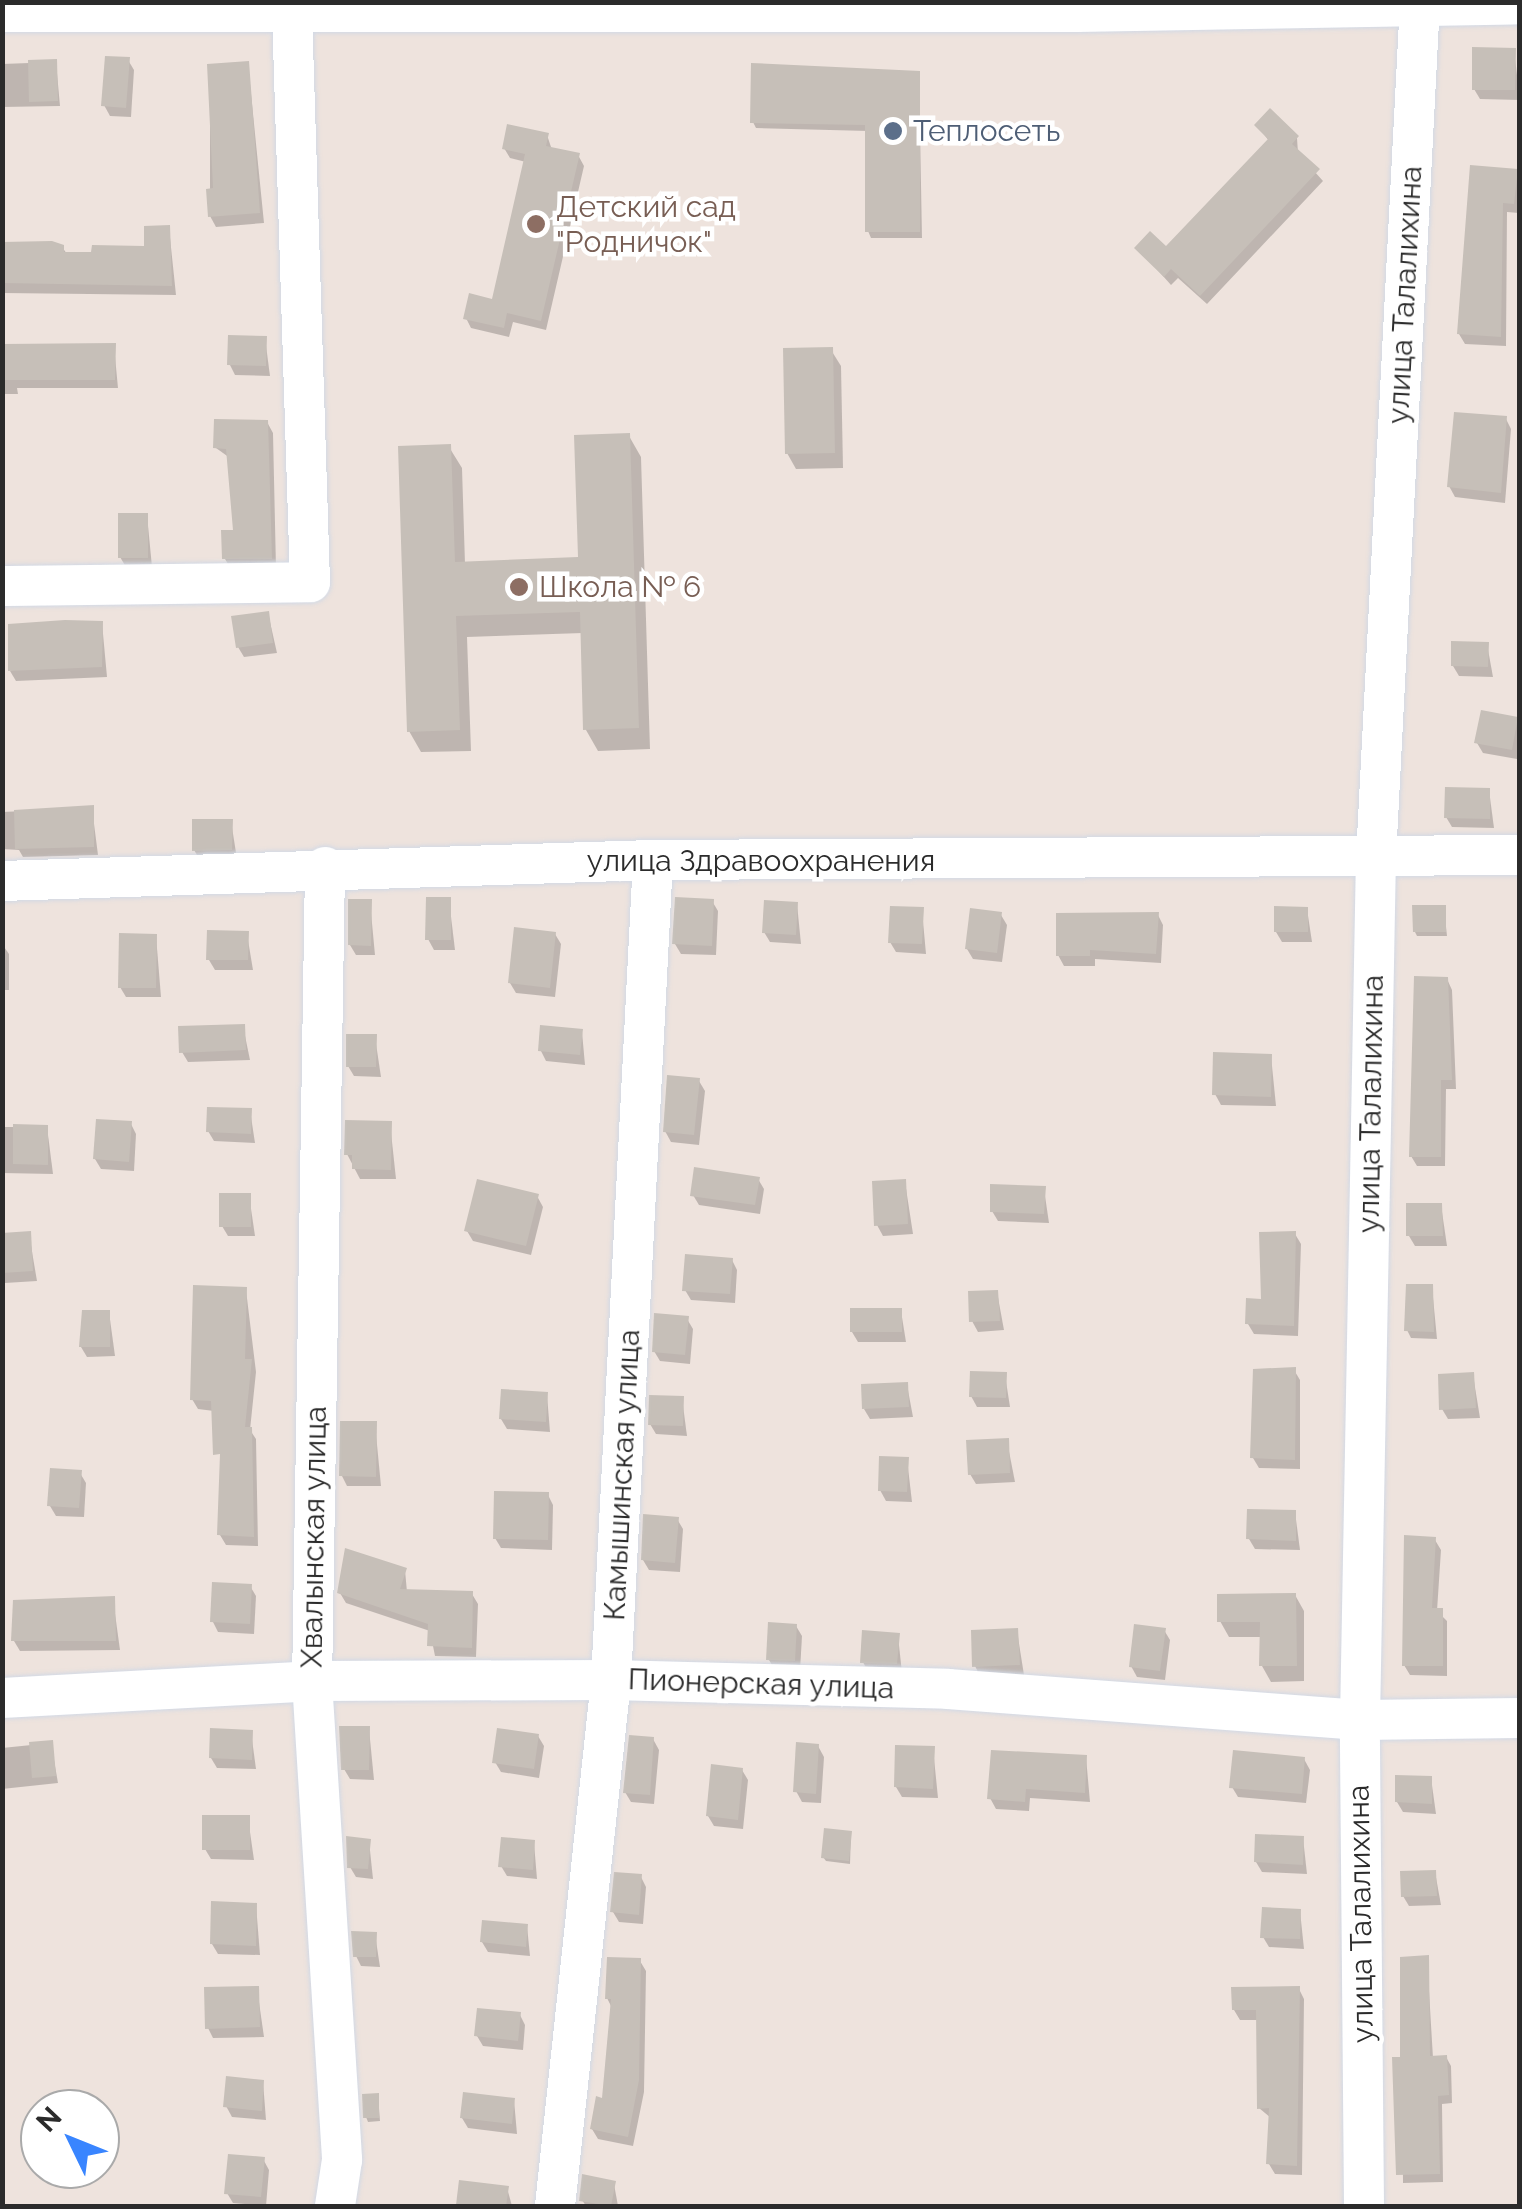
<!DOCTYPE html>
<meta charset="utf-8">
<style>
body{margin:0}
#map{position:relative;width:1522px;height:2209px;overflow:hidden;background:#eee3dd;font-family:Raleway,sans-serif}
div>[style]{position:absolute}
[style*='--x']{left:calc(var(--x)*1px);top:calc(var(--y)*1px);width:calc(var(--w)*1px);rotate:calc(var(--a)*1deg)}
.shadow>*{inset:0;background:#0003}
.building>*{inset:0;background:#c6bfb8}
.roads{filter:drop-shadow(0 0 2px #d2d9e5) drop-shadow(0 0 2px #d2d9e5)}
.minor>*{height:40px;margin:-20px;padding:0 20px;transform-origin:20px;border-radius:20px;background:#fff}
.dots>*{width:28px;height:28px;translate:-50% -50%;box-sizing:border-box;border:5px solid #fff;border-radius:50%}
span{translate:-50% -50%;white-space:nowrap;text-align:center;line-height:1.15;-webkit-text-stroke:9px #fff;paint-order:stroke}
.service-label{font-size:30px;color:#4e5e75}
.left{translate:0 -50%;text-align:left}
.education-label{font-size:30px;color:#785e54}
.street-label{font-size:30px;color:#2b2b2b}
.frame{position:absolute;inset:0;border:5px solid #2b2b2b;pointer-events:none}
.north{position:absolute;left:20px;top:2089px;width:100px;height:100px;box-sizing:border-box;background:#fff;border:2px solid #aaa;border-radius:50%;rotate:313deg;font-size:28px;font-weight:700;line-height:40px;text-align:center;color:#2b2b2b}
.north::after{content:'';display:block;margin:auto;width:35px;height:45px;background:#3985ff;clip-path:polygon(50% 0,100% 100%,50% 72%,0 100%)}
</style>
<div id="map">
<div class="shadow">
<i style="clip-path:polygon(1514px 50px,1520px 100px,1480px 99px,1474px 89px)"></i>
<i style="clip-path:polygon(128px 60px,134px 70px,131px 117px,110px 116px,104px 105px)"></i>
<i style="clip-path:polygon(56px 62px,60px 106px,2px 107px,2px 64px)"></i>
<i style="clip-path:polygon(248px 64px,264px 223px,216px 227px,210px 216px,210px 66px)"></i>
<i style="clip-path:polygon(919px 74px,922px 238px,871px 238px,868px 231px,868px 131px,756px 128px,753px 122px)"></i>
<i style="clip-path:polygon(1257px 125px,1297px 138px,1298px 153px,1323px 181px,1207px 304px,1178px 278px,1171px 285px,1138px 248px,1166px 250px,1269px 141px)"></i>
<i style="clip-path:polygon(547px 135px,552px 150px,578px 155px,584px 166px,546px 330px,513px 322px,509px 337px,471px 328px,466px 318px,494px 302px,526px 162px,510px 158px,504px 148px)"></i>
<i style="clip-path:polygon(1472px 168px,1516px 172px,1520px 178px,1519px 213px,1507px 212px,1506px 346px,1465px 344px,1459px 334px)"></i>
<i style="clip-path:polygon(169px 228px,176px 295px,2px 293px,2px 246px,62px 247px,67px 254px,147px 249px)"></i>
<i style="clip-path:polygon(265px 338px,270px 376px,235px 375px,230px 365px)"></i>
<i style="clip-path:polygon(2px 344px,114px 346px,118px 388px,17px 388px,18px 394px,2px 394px)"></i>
<i style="clip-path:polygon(831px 350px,841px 366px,843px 468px,796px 469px,787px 453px)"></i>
<i style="clip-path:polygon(1506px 419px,1511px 429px,1505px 503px,1455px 497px,1449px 486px)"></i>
<i style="clip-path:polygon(267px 422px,273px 433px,276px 568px,231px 569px,225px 559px,236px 532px,230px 458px,216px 448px)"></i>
<i style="clip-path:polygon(629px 436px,641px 457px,650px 749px,598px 751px,586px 730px,583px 633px,467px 637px,471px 751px,421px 752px,409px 731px,449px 447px,462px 468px,465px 564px,581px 560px)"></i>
<i style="clip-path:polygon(147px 515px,152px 567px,126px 567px,120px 557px)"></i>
<i style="clip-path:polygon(268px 613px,277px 653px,244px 657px,238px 647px)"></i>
<i style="clip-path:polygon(102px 623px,107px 677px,16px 681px,10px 671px)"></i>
<i style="clip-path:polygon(1487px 644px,1493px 677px,1459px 676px,1453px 666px)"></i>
<i style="clip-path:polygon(1517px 720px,1517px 759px,1483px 753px,1477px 743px)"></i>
<i style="clip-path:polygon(1489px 790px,1494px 828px,1452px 827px,1446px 817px)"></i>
<i style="clip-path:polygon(92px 808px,98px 855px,23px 857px,19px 850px,2px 849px,2px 812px)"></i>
<i style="clip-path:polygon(231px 821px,237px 859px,200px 860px,194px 850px)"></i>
<i style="clip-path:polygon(449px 900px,455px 950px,434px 950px,428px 939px)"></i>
<i style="clip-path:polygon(712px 901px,718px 911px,716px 955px,681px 954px,675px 944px)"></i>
<i style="clip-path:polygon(370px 902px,375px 955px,356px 955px,350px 945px)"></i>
<i style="clip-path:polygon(797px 904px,801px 944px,770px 942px,764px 932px)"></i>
<i style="clip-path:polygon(1444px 908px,1447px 936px,1417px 936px,1415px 932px)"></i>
<i style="clip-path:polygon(1307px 909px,1312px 942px,1282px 942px,1276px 932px)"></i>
<i style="clip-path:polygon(922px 910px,926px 954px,896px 952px,890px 942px)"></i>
<i style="clip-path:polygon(1001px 915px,1007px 925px,1002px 962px,973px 959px,967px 949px)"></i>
<i style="clip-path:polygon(1158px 915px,1163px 925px,1161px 963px,1095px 959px,1095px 966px,1064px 966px,1058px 955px)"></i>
<i style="clip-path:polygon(247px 934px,253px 970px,215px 970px,209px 960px)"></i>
<i style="clip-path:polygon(555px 934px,561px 944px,555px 997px,516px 993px,510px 983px)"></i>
<i style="clip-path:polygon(156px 936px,161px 997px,126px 997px,120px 987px)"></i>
<i style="clip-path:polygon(2px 944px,9px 954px,9px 990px,2px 990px)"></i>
<i style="clip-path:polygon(1447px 979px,1452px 990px,1456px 1089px,1446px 1089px,1445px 1166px,1417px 1166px,1411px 1156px)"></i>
<i style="clip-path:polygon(243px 1026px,250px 1060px,188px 1062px,182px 1052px)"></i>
<i style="clip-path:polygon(582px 1032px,585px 1065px,546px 1061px,541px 1051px)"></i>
<i style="clip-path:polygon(375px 1037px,381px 1077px,354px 1076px,348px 1066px)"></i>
<i style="clip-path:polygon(1271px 1056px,1276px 1106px,1221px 1105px,1215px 1094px)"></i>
<i style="clip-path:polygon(699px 1081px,705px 1091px,699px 1145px,671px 1142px,665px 1131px)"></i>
<i style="clip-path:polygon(250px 1110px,255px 1143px,214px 1141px,208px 1131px)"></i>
<i style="clip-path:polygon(390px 1123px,396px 1179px,360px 1179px,347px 1154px)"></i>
<i style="clip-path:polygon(131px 1124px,136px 1134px,134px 1171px,101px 1169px,95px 1159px)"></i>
<i style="clip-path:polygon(2px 1127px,47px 1127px,53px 1174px,2px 1173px)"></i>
<i style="clip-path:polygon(758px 1179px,764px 1189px,760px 1214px,699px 1205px,693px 1195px)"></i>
<i style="clip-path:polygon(905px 1182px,913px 1234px,883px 1236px,877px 1225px)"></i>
<i style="clip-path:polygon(1044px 1189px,1049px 1223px,998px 1221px,992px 1211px)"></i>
<i style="clip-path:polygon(249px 1195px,255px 1236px,228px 1236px,222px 1226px)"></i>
<i style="clip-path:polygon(537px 1196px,543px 1207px,531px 1255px,473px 1241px,467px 1231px)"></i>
<i style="clip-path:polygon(1441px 1205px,1447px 1246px,1415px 1246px,1409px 1236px)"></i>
<i style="clip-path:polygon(29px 1234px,37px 1281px,5px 1283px,2px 1236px)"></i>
<i style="clip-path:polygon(1295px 1234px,1301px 1244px,1298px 1336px,1254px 1334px,1248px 1324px)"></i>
<i style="clip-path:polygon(732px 1260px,737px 1270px,735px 1303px,691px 1300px,685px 1290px)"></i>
<i style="clip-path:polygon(1432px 1287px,1437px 1339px,1411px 1338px,1407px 1330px)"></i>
<i style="clip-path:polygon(246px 1290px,256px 1372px,250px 1430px,256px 1439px,258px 1546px,226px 1545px,220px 1535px,223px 1466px,214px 1411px,198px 1409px,192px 1399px)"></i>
<i style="clip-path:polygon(997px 1292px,1004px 1330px,978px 1332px,972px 1321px)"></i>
<i style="clip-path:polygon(901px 1311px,906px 1342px,858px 1342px,852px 1332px)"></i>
<i style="clip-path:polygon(109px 1312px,115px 1356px,87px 1357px,81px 1347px)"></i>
<i style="clip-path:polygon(687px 1319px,693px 1329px,690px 1364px,660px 1361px,654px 1351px)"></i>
<i style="clip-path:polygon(1294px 1370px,1300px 1380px,1300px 1469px,1259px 1468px,1253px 1458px)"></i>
<i style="clip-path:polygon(1005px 1375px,1010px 1407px,977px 1407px,971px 1396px)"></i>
<i style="clip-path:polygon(1473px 1375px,1480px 1418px,1448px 1419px,1442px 1409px)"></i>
<i style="clip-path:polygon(907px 1385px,913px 1417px,870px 1419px,864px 1409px)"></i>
<i style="clip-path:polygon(547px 1395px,550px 1432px,507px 1429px,501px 1419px)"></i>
<i style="clip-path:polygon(682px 1398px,687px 1436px,656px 1434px,650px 1424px)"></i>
<i style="clip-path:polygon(375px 1424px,381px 1486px,347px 1486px,342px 1476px)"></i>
<i style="clip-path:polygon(1007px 1441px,1015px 1482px,976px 1484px,970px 1474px)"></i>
<i style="clip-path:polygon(907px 1459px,912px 1502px,886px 1501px,880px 1490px)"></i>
<i style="clip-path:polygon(80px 1473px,86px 1483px,84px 1517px,56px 1516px,50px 1506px)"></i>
<i style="clip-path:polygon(548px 1495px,553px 1505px,552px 1550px,501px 1548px,495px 1538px)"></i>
<i style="clip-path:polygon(1295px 1512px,1300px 1550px,1255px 1549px,1249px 1539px)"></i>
<i style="clip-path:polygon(677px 1519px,683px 1529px,680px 1572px,649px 1570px,643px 1560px)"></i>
<i style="clip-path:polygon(1435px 1540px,1441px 1550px,1437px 1611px,1447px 1621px,1447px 1676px,1410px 1675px,1404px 1665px)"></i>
<i style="clip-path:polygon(405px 1570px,407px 1592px,472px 1594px,478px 1604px,476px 1657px,435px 1656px,430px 1631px,346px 1603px,340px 1593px)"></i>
<i style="clip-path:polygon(250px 1586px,256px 1596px,254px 1634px,218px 1632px,213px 1622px)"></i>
<i style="clip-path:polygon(1295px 1595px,1304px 1611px,1304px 1681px,1271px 1682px,1262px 1666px,1262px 1637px,1229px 1637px,1220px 1621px)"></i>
<i style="clip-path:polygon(113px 1599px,120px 1650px,20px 1651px,14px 1641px)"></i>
<i style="clip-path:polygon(796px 1626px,802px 1636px,800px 1671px,775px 1670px,769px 1660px)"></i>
<i style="clip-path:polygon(1164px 1630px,1170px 1640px,1165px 1680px,1137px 1677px,1131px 1666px)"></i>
<i style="clip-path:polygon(1017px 1631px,1024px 1675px,980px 1676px,975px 1666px)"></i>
<i style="clip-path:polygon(898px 1636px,902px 1673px,868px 1672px,863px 1662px)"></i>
<i style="clip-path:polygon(369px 1729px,374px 1780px,350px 1779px,344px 1769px)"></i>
<i style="clip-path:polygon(251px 1732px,256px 1769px,217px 1768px,211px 1758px)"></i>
<i style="clip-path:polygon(538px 1736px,544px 1746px,539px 1778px,501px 1772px,495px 1762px)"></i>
<i style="clip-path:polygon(653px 1739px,659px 1750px,654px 1804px,631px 1802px,625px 1792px)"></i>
<i style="clip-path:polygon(51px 1743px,58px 1783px,2px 1789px,2px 1748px)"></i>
<i style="clip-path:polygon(818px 1746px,824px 1757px,821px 1803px,802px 1802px,796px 1791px)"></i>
<i style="clip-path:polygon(933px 1748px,938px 1798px,902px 1797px,896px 1787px)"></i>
<i style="clip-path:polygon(1086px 1757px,1090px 1802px,1030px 1798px,1029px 1811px,996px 1809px,990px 1798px)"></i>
<i style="clip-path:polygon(1304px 1759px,1310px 1770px,1306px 1803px,1238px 1797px,1232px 1787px)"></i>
<i style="clip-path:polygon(742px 1770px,748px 1780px,743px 1829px,714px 1826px,708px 1816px)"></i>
<i style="clip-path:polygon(1431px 1778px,1436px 1814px,1403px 1812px,1397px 1802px)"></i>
<i style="clip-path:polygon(248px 1818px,254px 1860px,211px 1859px,205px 1849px)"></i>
<i style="clip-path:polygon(851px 1834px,850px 1864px,826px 1861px,823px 1857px)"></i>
<i style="clip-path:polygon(1303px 1838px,1307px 1874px,1262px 1872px,1256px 1862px)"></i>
<i style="clip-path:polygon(369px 1841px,373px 1879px,356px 1877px,350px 1867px)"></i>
<i style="clip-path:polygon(534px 1843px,537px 1879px,507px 1876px,501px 1866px)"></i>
<i style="clip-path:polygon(1435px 1872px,1441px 1905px,1409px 1906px,1403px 1896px)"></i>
<i style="clip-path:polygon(641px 1877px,646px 1887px,643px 1924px,619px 1922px,613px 1912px)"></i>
<i style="clip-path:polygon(256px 1905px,260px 1955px,218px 1954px,212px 1944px)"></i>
<i style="clip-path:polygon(1300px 1911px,1304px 1949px,1269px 1947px,1263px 1937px)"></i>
<i style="clip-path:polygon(527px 1926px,530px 1956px,488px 1952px,482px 1942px)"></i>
<i style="clip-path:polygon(375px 1934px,380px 1967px,361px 1966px,356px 1956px)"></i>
<i style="clip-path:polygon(1427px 1957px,1433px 2058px,1446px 2057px,1451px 2066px,1452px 2103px,1442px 2104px,1443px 2182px,1403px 2183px,1402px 2059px)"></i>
<i style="clip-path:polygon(640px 1961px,646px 1971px,644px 2092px,633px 2146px,598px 2139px,592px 2129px,605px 2101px,612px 2008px,607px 1998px)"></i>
<i style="clip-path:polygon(257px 1988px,264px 2037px,213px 2038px,208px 2028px)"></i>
<i style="clip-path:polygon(1299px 1989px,1304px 1999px,1302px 2175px,1275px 2174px,1269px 2164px,1271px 2118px,1259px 2108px,1258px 2020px,1240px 2020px,1234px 2010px)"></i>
<i style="clip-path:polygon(520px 2015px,525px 2025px,523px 2050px,483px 2046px,477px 2036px)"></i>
<i style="clip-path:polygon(263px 2082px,266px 2120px,232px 2117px,226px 2106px)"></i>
<i style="clip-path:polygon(378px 2096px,380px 2121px,368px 2122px,366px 2117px)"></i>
<i style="clip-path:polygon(514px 2100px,517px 2134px,468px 2128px,462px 2118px)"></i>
<i style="clip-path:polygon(263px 2159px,269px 2170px,266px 2206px,233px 2203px,227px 2193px)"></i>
<i style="clip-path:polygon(614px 2184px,618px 2206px,586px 2206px,582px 2200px)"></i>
<i style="clip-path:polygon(507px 2188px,512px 2206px,459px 2204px)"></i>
</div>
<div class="building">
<i style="clip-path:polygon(1472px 47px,1516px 48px,1515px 90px,1472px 90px)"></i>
<i style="clip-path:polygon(105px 56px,130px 57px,126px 108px,101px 106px)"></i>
<i style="clip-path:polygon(57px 59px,58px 101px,29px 102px,28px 60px)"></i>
<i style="clip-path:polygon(249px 61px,260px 213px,208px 217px,206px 189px,213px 188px,207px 64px)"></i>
<i style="clip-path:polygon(751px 63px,920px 71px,920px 232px,865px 232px,865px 125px,750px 123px)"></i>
<i style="clip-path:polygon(1270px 108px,1299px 136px,1292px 144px,1320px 169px,1200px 296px,1171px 269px,1164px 277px,1134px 248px,1150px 231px,1166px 246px,1268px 139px,1254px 125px)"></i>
<i style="clip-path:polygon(507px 124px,549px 133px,546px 146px,580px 153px,541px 321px,507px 313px,504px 328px,463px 319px,469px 293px,492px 299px,525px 154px,502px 149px)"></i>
<i style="clip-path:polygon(1470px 165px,1518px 169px,1514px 204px,1503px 203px,1501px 337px,1457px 334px)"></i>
<i style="clip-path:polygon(170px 225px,172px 286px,2px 283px,2px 242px,52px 241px,64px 245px,64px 252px,91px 252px,92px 245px,144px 246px,144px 226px)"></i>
<i style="clip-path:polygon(228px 335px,267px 336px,266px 366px,227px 365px)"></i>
<i style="clip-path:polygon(116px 343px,115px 380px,2px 380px,2px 344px)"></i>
<i style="clip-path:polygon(833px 347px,835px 453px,785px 454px,783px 348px)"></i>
<i style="clip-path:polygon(1454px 412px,1507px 416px,1501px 493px,1447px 487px)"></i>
<i style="clip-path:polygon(214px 419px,268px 420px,272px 559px,222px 559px,221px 530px,233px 530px,226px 449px,213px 448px)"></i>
<i style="clip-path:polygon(630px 433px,639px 728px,583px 730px,580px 612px,456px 616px,460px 730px,407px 732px,398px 446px,451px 444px,455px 562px,578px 557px,574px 435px)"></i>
<i style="clip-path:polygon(118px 513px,148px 513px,148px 558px,118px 558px)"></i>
<i style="clip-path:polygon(269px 611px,273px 643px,236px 648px,231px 616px)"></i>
<i style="clip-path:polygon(65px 620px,103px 621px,102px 667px,8px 671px,8px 624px)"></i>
<i style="clip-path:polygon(1451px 641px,1489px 642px,1488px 667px,1451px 666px)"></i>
<i style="clip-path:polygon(1481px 710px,1518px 717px,1512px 750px,1474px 743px)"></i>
<i style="clip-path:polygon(1445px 787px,1490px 788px,1490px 819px,1444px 818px)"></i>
<i style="clip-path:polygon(94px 805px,94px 847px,15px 849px,14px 810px)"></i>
<i style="clip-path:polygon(192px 819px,233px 819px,232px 850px,192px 851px)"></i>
<i style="clip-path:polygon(426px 897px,451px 897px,451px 940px,425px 940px)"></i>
<i style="clip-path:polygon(675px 897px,714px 899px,712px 946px,672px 944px)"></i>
<i style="clip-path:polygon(348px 899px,372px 899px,371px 946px,348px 945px)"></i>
<i style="clip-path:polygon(764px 900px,798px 902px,796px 935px,762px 933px)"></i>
<i style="clip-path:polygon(1412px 905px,1446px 905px,1446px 932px,1413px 932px)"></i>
<i style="clip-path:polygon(890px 906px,924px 907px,922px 944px,888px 943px)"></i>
<i style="clip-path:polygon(1274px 906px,1308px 907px,1308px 932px,1274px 932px)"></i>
<i style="clip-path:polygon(970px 908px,1002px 912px,997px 953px,965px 949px)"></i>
<i style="clip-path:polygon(1159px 912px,1156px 954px,1090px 950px,1090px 956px,1056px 956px,1056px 913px)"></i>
<i style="clip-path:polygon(514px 927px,556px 932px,550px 988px,508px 983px)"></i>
<i style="clip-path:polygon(207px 930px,249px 931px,248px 960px,206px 960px)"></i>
<i style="clip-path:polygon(119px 933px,157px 934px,156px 988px,118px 988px)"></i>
<i style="clip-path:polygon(1414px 976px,1448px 977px,1452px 1080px,1441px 1080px,1441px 1157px,1409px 1157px)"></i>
<i style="clip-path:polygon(245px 1024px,246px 1050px,179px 1053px,178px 1026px)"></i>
<i style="clip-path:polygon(540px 1025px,583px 1029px,580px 1055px,538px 1051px)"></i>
<i style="clip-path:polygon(346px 1034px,377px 1034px,376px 1067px,346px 1067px)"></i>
<i style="clip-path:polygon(1213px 1052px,1272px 1054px,1271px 1097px,1212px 1095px)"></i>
<i style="clip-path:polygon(667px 1075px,700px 1078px,694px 1135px,663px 1132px)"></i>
<i style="clip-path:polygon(207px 1107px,252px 1108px,251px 1134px,206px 1132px)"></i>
<i style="clip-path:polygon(96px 1119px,132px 1121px,129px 1162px,93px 1159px)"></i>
<i style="clip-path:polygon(345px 1120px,392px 1121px,391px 1170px,352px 1169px,352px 1155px,344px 1155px)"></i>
<i style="clip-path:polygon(13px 1124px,48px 1125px,48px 1165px,13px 1164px)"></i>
<i style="clip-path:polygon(694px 1167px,760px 1177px,755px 1205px,690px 1196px)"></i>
<i style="clip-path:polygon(477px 1179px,539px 1194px,526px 1246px,464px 1231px)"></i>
<i style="clip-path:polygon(906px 1179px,908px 1224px,874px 1226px,872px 1181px)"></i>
<i style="clip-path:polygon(990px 1184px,1046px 1186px,1044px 1214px,990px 1212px)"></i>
<i style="clip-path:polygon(219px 1193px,251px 1193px,251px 1227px,219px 1227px)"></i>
<i style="clip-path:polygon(1406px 1203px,1442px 1203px,1443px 1236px,1406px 1236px)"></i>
<i style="clip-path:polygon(31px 1231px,33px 1271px,2px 1273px,2px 1233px)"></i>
<i style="clip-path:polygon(1296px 1231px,1294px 1326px,1245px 1324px,1246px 1298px,1261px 1299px,1259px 1232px)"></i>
<i style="clip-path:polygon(685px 1254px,733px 1258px,730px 1294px,682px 1291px)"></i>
<i style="clip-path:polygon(1406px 1284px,1433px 1284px,1434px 1332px,1404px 1331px)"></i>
<i style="clip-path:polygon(193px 1285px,247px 1287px,245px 1359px,252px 1359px,245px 1427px,252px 1427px,254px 1537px,217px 1535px,220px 1454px,213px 1455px,211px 1401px,190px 1400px)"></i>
<i style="clip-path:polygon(998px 1290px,1000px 1321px,969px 1322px,968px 1291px)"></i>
<i style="clip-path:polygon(850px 1308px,902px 1308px,902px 1332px,850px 1332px)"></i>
<i style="clip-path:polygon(82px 1310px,110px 1310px,110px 1347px,79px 1347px)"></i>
<i style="clip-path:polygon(654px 1313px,689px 1316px,685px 1355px,652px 1352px)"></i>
<i style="clip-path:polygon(1296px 1367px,1295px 1460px,1250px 1458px,1253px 1369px)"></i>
<i style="clip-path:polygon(970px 1371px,1007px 1372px,1006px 1398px,969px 1397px)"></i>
<i style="clip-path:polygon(1474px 1372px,1476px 1408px,1439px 1410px,1438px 1374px)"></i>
<i style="clip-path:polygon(908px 1382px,909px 1407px,862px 1409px,861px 1384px)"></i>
<i style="clip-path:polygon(501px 1389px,548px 1392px,546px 1422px,499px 1419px)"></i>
<i style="clip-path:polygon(649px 1395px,684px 1396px,683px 1426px,648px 1425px)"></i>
<i style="clip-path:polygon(340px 1421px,377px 1421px,376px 1477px,339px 1476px)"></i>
<i style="clip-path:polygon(1009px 1438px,1010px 1473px,968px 1475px,966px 1440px)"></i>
<i style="clip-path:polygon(879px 1456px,909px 1457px,907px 1492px,878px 1491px)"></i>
<i style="clip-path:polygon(50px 1468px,82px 1470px,79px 1508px,47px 1506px)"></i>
<i style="clip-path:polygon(494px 1491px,549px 1492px,548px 1540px,493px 1539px)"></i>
<i style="clip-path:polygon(1247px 1509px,1296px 1510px,1296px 1541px,1246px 1539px)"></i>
<i style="clip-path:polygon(643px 1514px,679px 1517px,675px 1563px,641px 1560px)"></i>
<i style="clip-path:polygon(1404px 1535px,1436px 1537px,1432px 1608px,1443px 1608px,1443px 1666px,1402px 1666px)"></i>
<i style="clip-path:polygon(345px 1548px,407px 1568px,400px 1589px,473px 1591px,472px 1648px,427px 1646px,428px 1624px,337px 1593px)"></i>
<i style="clip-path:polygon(212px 1582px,252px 1584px,250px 1624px,210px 1622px)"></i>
<i style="clip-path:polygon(1296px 1593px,1297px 1666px,1259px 1666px,1260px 1622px,1217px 1622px,1217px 1594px)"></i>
<i style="clip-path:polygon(115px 1596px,116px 1641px,11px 1641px,13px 1600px)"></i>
<i style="clip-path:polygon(768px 1622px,797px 1624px,795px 1661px,766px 1660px)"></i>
<i style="clip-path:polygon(1134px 1624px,1166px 1628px,1160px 1671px,1129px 1667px)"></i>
<i style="clip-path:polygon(1018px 1628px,1020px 1665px,972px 1667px,971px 1630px)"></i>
<i style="clip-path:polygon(862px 1630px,900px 1633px,897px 1664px,860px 1663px)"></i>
<i style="clip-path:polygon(339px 1726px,370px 1726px,369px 1770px,341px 1770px)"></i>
<i style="clip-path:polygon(210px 1728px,253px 1730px,252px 1760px,209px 1758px)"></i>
<i style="clip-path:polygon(497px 1728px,539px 1734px,534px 1769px,492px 1763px)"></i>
<i style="clip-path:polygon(629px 1735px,654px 1737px,650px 1795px,623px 1793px)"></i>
<i style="clip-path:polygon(53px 1740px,56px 1776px,32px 1778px,29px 1742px)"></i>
<i style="clip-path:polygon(796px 1742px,819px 1744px,816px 1794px,793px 1792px)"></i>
<i style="clip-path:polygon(895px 1745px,935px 1746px,933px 1789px,894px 1787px)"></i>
<i style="clip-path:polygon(991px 1750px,1087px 1755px,1085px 1793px,1026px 1789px,1025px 1802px,987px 1799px)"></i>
<i style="clip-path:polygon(1233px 1750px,1305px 1757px,1302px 1794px,1229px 1788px)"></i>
<i style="clip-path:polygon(711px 1764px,743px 1768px,738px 1820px,706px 1816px)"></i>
<i style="clip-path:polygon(1395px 1775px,1432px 1776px,1432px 1804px,1395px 1802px)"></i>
<i style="clip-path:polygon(202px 1815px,250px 1815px,250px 1850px,202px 1850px)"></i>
<i style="clip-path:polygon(824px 1828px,852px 1831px,849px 1861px,821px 1858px)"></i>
<i style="clip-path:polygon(1255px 1834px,1304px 1836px,1303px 1865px,1254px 1862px)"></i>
<i style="clip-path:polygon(346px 1836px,371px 1839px,368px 1869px,347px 1868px)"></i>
<i style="clip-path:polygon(501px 1837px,535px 1840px,533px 1870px,498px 1867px)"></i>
<i style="clip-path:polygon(1436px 1870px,1437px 1896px,1401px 1897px,1400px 1871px)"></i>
<i style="clip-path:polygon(614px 1872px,642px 1874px,639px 1915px,610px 1912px)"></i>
<i style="clip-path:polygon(211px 1901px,257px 1903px,256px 1946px,210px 1944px)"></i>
<i style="clip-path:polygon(1262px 1907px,1301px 1909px,1300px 1939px,1260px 1938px)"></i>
<i style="clip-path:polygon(482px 1920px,528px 1924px,526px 1947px,480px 1942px)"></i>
<i style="clip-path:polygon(351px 1931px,377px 1932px,376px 1957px,353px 1957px)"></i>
<i style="clip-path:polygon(1429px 1955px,1430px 2056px,1447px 2055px,1449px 2095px,1438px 2096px,1440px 2174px,1396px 2175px,1392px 2057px,1400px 2057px,1400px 1957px)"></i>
<i style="clip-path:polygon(607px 1957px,641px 1958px,639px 2080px,628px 2137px,590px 2129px,596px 2096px,602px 2098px,611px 1999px,605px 1999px)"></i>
<i style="clip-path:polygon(259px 1986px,260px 2027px,205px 2029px,204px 1987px)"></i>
<i style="clip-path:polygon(1300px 1986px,1297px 2166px,1266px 2164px,1269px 2108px,1257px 2109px,1256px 2010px,1232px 2010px,1231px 1987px)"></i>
<i style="clip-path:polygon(477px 2008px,521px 2012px,518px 2041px,474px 2036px)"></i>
<i style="clip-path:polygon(226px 2076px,264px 2080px,262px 2111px,223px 2107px)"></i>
<i style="clip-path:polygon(463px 2092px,515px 2098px,512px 2124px,460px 2118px)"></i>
<i style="clip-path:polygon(379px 2093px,379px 2118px,363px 2118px,362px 2094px)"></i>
<i style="clip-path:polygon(228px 2154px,265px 2157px,261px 2197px,224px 2194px)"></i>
<i style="clip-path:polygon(582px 2174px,616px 2181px,611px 2206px,579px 2201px)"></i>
<i style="clip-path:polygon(459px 2180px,509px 2186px,506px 2206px,456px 2205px)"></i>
</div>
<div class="roads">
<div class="minor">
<i style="--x:2;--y:12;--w:1075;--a:0"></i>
<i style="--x:1077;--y:12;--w:443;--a:-1"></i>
<i style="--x:2;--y:586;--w:308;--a:-0.7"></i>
<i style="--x:310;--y:582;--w:569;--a:-91.81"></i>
<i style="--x:325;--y:867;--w:814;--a:90.91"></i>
<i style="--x:312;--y:1681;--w:480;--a:86.4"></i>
<i style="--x:342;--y:2160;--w:47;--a:98.7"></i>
<i style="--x:2;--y:881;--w:651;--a:-1.85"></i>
<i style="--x:653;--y:860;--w:867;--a:-0.33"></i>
<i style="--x:2;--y:1698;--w:310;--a:-3.1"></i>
<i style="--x:312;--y:1681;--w:299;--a:-0.2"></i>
<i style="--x:611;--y:1680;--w:337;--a:1.5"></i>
<i style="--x:948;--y:1689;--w:413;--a:4.3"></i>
<i style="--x:1360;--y:1720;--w:160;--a:-0.7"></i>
<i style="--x:555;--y:2206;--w:529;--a:-83.92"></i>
<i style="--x:611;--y:1680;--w:821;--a:-87.07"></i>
<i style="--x:1364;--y:2206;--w:486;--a:-90.5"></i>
<i style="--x:1360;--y:1720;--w:862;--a:-88.94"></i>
<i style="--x:1376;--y:858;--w:857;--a:-87.06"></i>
</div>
</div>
<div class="dots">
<i style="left:893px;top:131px;background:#5c6f8a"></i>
<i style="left:536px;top:224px;background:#8d6e63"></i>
<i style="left:519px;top:587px;background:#8d6e63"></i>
</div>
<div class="service-label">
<span class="left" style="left:913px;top:131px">Теплосеть</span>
</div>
<div class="education-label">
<span class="left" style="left:556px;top:224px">Детский сад<br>"Родничок"</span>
<span class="left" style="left:539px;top:587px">Школа № 6</span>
</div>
<div class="street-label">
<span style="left:1405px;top:295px;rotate:-87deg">улица Талалихина</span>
<span style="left:761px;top:861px">улица Здравоохранения</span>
<span style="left:1371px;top:1104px;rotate:-89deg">улица Талалихина</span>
<span style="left:622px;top:1475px;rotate:-87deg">Камышинская улица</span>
<span style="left:314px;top:1537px;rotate:-89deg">Хвалынская улица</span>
<span style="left:761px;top:1684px;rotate:2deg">Пионерская улица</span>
<span style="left:1361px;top:1914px;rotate:-91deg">улица Талалихина</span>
</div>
<div class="frame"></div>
<div class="north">N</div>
</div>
